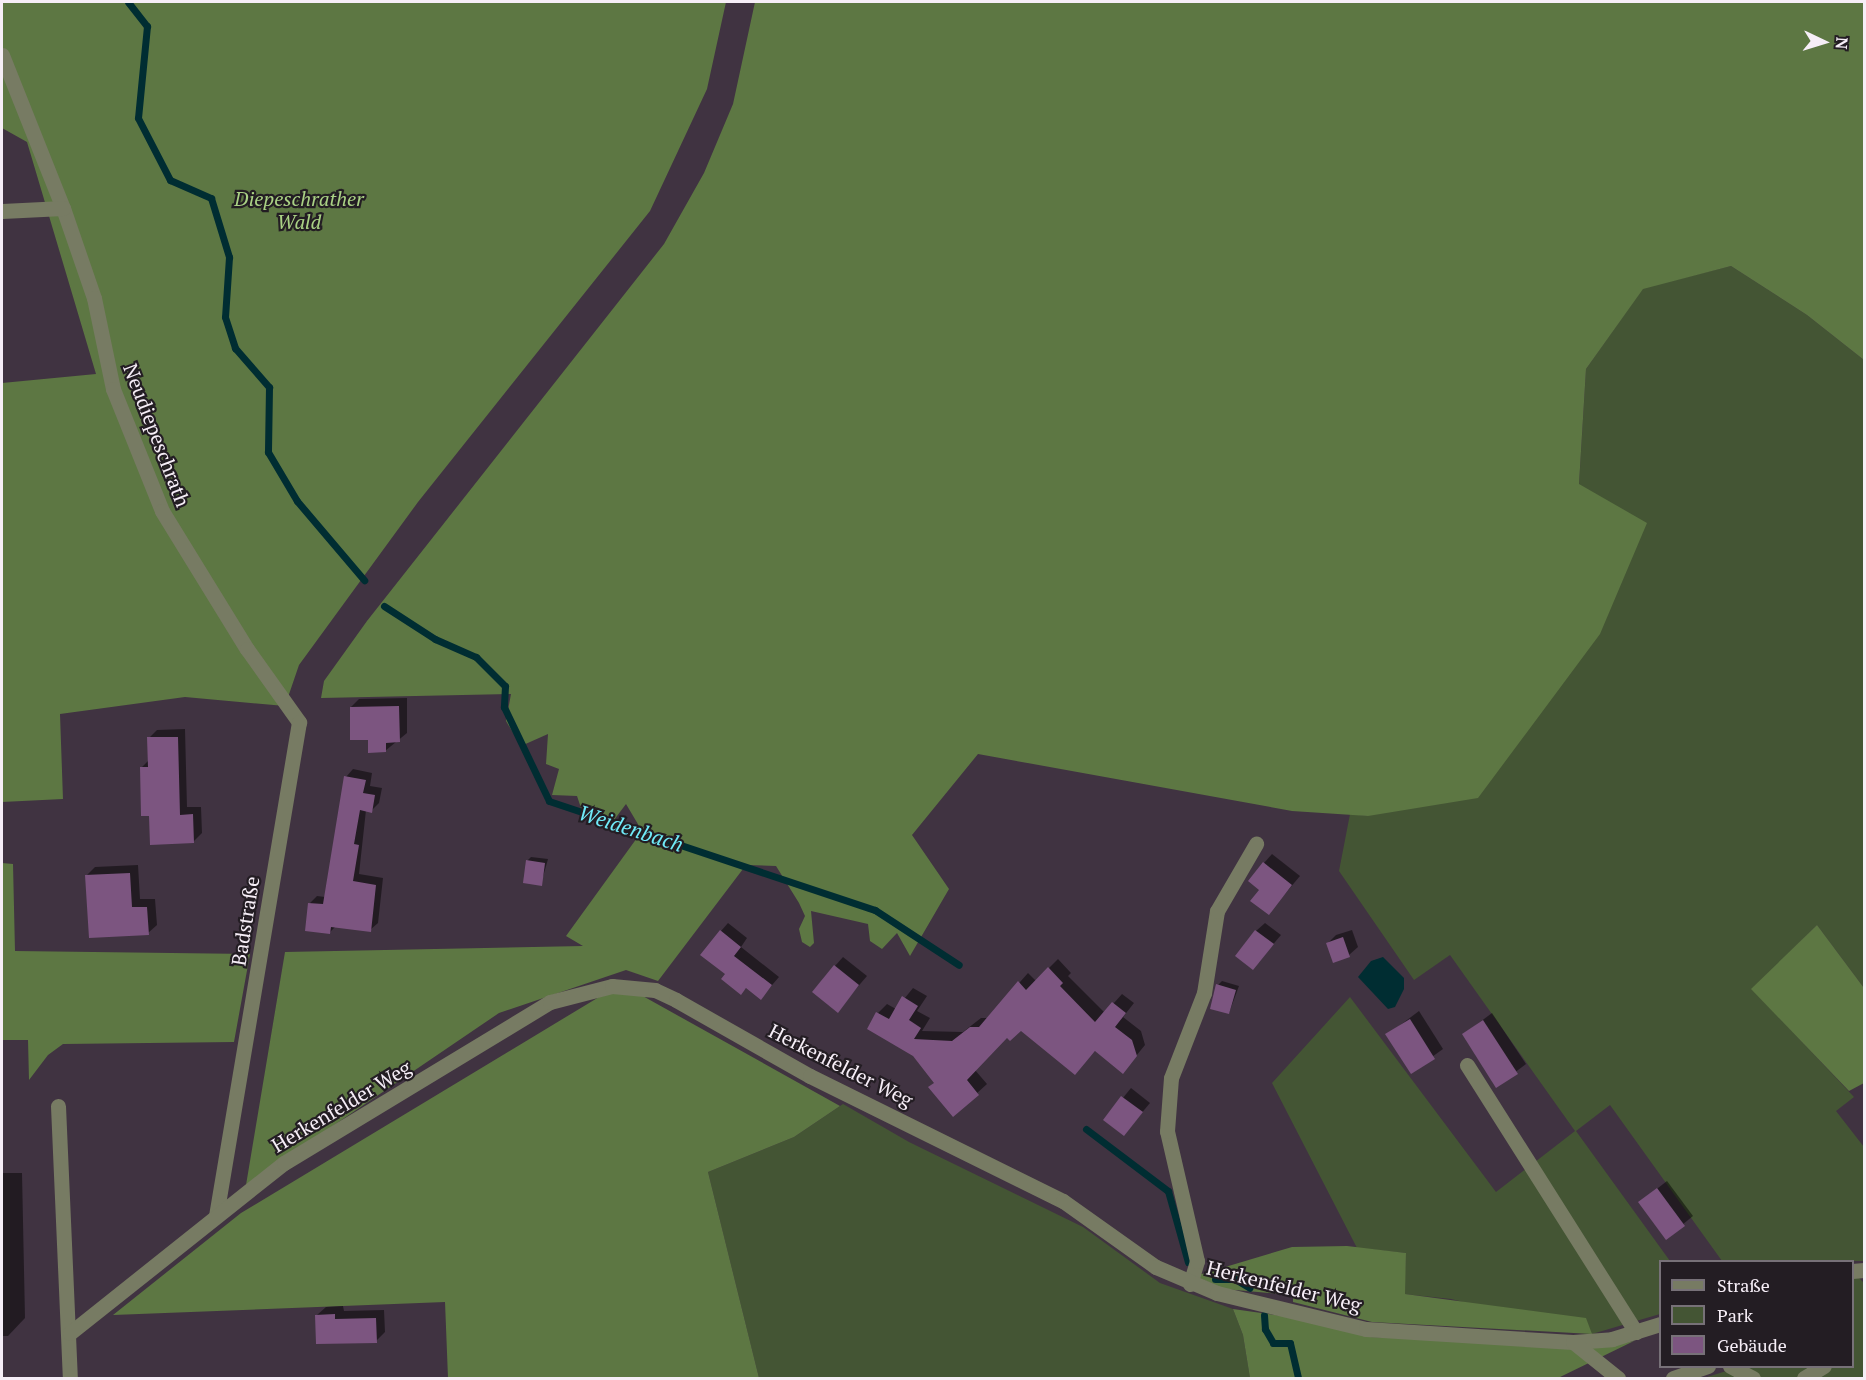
<!DOCTYPE html>
<meta charset="utf-8">
<style>
body{margin:0}
#map{position:relative;width:1866px;height:1380px;overflow:hidden;background:#403341;font-family:"PT Serif",serif}
div>[style]{position:absolute}
[style*='--x']{left:calc(var(--x)*1px);top:calc(var(--y)*1px);width:calc(var(--w)*1px);rotate:calc(var(--a)*1deg)}
.green>*{inset:0;background:#445534}
.forest>*{inset:0;background:#5d7743}
.water>*{inset:0;background:#002d32}
.shadow>*{inset:0;background:#0007}
.stream>*{height:7px;margin:-3.5px;padding:0 3.5px;transform-origin:3.5px;border-radius:3.5px;background:#002d32}
.building>*{inset:0;background:#7c5580}
.minor>*{height:15px;margin:-7.5px;padding:0 7.5px;transform-origin:7.5px;border-radius:7.5px;background:#777b63}
span{translate:-50% -50%;white-space:nowrap;text-align:center;line-height:1.15;-webkit-text-stroke:4.5px #231d23;paint-order:stroke}
.park-label{font-size:20px;color:#aad285;font-style:italic}
.street-label{font-size:20px;color:#f6eef7}
.water-label{font-size:21px;color:#70ebf9;font-style:italic}
.frame{position:absolute;inset:0;border:3px solid #f6eef7;pointer-events:none}
.legend{position:absolute;left:1659px;top:1260px;width:195px;height:108px;box-sizing:border-box;background:#231d23;border:2px solid #777178;margin:0;padding:8px 10px;list-style:none;font-size:18px;color:#f6eef7}
.legend li{display:flex;align-items:center;gap:12px;height:30px}
.legend b{width:30px;border:2px solid #777178}
.north{position:absolute;left:1794px;top:12px;width:60px;height:60px;-webkit-text-stroke:4px #231d23;paint-order:stroke;rotate:94deg;font-size:16px;font-weight:700;line-height:24px;text-align:center;color:#f6eef7}
.north::after{content:'';display:block;margin:auto;width:21px;height:27px;background:#f6eef7;clip-path:polygon(50% 0,100% 100%,50% 72%,0 100%)}
</style>
<div id="map">
<div class="green">
<i style="clip-path:polygon(1731px 266px,1807px 315px,1864px 360px,1864px 988px,1817px 925px,1752px 989px,1854px 1097px,1836px 1111px,1864px 1147px,1864px 1261px,1722px 1261px,1610px 1105px,1576px 1131px,1670px 1261px,1660px 1262px,1660px 1314px,1592px 1334px,1451px 1299px,1404px 1294px,1406px 1253px,1357px 1248px,1272px 1083px,1350px 997px,1496px 1192px,1575px 1131px,1450px 955px,1414px 980px,1339px 871px,1350px 814px,1368px 816px,1579px 485px,1586px 369px,1643px 288px)"></i>
<i style="clip-path:polygon(843px 1104px,909px 1142px,1083px 1227px,1160px 1283px,1233px 1309px,1243px 1335px,1250px 1378px,759px 1378px,708px 1172px,794px 1137px)"></i>
<i style="clip-path:polygon(1856px 1275px,1864px 1283px,1864px 1378px,1704px 1378px,1739px 1367px,1852px 1366px,1853px 1276px)"></i>
</div>
<div class="forest">
<i style="clip-path:polygon(2px 2px,726px 2px,707px 89px,650px 211px,418px 502px,299px 665px,285px 706px,185px 697px,60px 714px,63px 799px,2px 802px,2px 383px,96px 374px,27px 142px,2px 128px)"></i>
<i style="clip-path:polygon(755px 2px,1864px 2px,1864px 360px,1807px 315px,1731px 266px,1643px 289px,1586px 369px,1579px 484px,1647px 523px,1600px 634px,1478px 798px,1368px 816px,1292px 811px,978px 754px,912px 835px,949px 889px,910px 956px,897px 933px,882px 949px,870px 941px,868px 924px,811px 911px,814px 943px,810px 947px,802px 942px,799px 929px,805px 916px,799px 903px,776px 866px,746px 865px,658px 981px,626px 970px,499px 1013px,246px 1185px,285px 952px,583px 946px,566px 936px,642px 831px,626px 804px,614px 820px,598px 818px,581px 808px,577px 796px,552px 795px,559px 769px,546px 764px,548px 734px,521px 746px,506px 721px,511px 694px,321px 698px,324px 681px,367px 621px,664px 244px,704px 173px,733px 104px)"></i>
<i style="clip-path:polygon(2px 863px,13px 864px,15px 951px,250px 954px,234px 1042px,63px 1044px,48px 1055px,29px 1080px,28px 1040px,2px 1040px)"></i>
<i style="clip-path:polygon(1817px 925px,1864px 988px,1864px 1083px,1849px 1091px,1751px 989px)"></i>
<i style="clip-path:polygon(623px 993px,641px 995px,840px 1106px,794px 1137px,708px 1172px,759px 1378px,448px 1378px,445px 1302px,113px 1315px,241px 1213px,604px 994px)"></i>
<i style="clip-path:polygon(1347px 1246px,1406px 1253px,1405px 1294px,1586px 1318px,1592px 1334px,1372px 1322px,1293px 1302px,1293px 1295px,1224px 1289px,1195px 1276px,1292px 1247px)"></i>
<i style="clip-path:polygon(1233px 1309px,1289px 1317px,1370px 1337px,1609px 1346px,1634px 1341px,1558px 1378px,1250px 1378px,1243px 1335px)"></i>
</div>
<div class="water">
<i style="clip-path:polygon(1383px 957px,1404px 978px,1404px 989px,1395px 1007px,1388px 1009px,1358px 977px,1371px 961px)"></i>
</div>
<div class="shadow">
<i style="clip-path:polygon(407px 698px,407px 733px,385px 751px,369px 738px,351px 707px,359px 699px)"></i>
<i style="clip-path:polygon(185px 729px,187px 807px,201px 807px,202px 833px,194px 841px,151px 815px,141px 768px,149px 760px,149px 738px,157px 730px)"></i>
<i style="clip-path:polygon(353px 769px,372px 773px,370px 786px,382px 788px,379px 803px,371px 811px,366px 810px,359px 874px,383px 878px,378px 923px,370px 930px,336px 926px,329px 933px,310px 903px,317px 896px,325px 897px,346px 777px)"></i>
<i style="clip-path:polygon(1272px 854px,1300px 876px,1269px 913px,1261px 890px,1264px 863px)"></i>
<i style="clip-path:polygon(531px 857px,548px 859px,541px 884px,527px 861px)"></i>
<i style="clip-path:polygon(138px 865px,140px 899px,155px 899px,157px 925px,148px 933px,87px 875px,95px 867px)"></i>
<i style="clip-path:polygon(728px 923px,747px 938px,741px 947px,779px 977px,761px 998px,747px 987px,741px 993px,727px 974px,721px 931px)"></i>
<i style="clip-path:polygon(1265px 923px,1281px 935px,1253px 968px,1256px 931px)"></i>
<i style="clip-path:polygon(1352px 930px,1358px 947px,1349px 955px,1333px 961px,1328px 943px,1336px 935px)"></i>
<i style="clip-path:polygon(843px 957px,867px 976px,837px 1011px,835px 966px)"></i>
<i style="clip-path:polygon(1058px 959px,1071px 973px,1068px 976px,1105px 1013px,1122px 994px,1134px 1003px,1123px 1017px,1141px 1031px,1145px 1045px,1123px 1072px,1096px 1050px,1075px 1073px,1021px 1029px,1008px 1036px,975px 1070px,987px 1084px,953px 1115px,935px 1082px,878px 1013px,887px 1004px,896px 1009px,913px 988px,927px 996px,917px 1011px,930px 1018px,922px 1031px,963px 1032px,981px 1018px,988px 1018px,1028px 973px,1036px 981px)"></i>
<i style="clip-path:polygon(1222px 981px,1239px 986px,1229px 1013px,1218px 985px)"></i>
<i style="clip-path:polygon(1419px 1011px,1443px 1049px,1411px 1072px,1387px 1035px)"></i>
<i style="clip-path:polygon(1492px 1013px,1526px 1064px,1497px 1086px,1464px 1034px)"></i>
<i style="clip-path:polygon(1131px 1088px,1150px 1103px,1124px 1134px,1105px 1120px)"></i>
<i style="clip-path:polygon(2px 1173px,22px 1173px,25px 1318px,8px 1336px,2px 1336px)"></i>
<i style="clip-path:polygon(1667px 1181px,1693px 1216px,1666px 1238px,1640px 1202px)"></i>
<i style="clip-path:polygon(343px 1306px,344px 1311px,384px 1310px,385px 1332px,376px 1341px,317px 1315px,326px 1307px)"></i>
</div>
<div class="stream">
<i style="--x:128;--y:2;--w:31;--a:52"></i>
<i style="--x:147;--y:26;--w:92;--a:95.6"></i>
<i style="--x:138;--y:118;--w:70;--a:62.7"></i>
<i style="--x:170;--y:180;--w:45;--a:23.7"></i>
<i style="--x:211;--y:198;--w:62;--a:73"></i>
<i style="--x:229;--y:257;--w:60;--a:93.8"></i>
<i style="--x:225;--y:317;--w:33;--a:72"></i>
<i style="--x:235;--y:348;--w:52;--a:48.9"></i>
<i style="--x:269;--y:387;--w:65;--a:90.9"></i>
<i style="--x:268;--y:452;--w:57;--a:59.4"></i>
<i style="--x:297;--y:501;--w:104;--a:49.7"></i>
<i style="--x:384;--y:606;--w:61;--a:32.9"></i>
<i style="--x:435;--y:639;--w:45;--a:23.7"></i>
<i style="--x:476;--y:657;--w:41;--a:45"></i>
<i style="--x:505;--y:686;--w:21;--a:93"></i>
<i style="--x:504;--y:707;--w:104;--a:64.4"></i>
<i style="--x:549;--y:801;--w:344;--a:18.5"></i>
<i style="--x:875;--y:910;--w:100;--a:33.2"></i>
<i style="--x:1086;--y:1129;--w:103;--a:37.1"></i>
<i style="--x:1168;--y:1191;--w:74;--a:74.3"></i>
<i style="--x:1215;--y:1279;--w:20;--a:0"></i>
<i style="--x:1235;--y:1279;--w:17;--a:31"></i>
<i style="--x:1264;--y:1315;--w:14;--a:86"></i>
<i style="--x:1265;--y:1329;--w:16;--a:60"></i>
<i style="--x:1273;--y:1343;--w:17;--a:0"></i>
<i style="--x:1290;--y:1343;--w:36;--a:77"></i>
</div>
<div class="building">
<i style="clip-path:polygon(399px 706px,400px 742px,386px 743px,386px 752px,368px 753px,368px 740px,350px 740px,350px 707px)"></i>
<i style="clip-path:polygon(147px 737px,178px 737px,180px 815px,193px 814px,194px 843px,150px 845px,149px 816px,141px 816px,140px 767px,148px 767px)"></i>
<i style="clip-path:polygon(344px 776px,366px 780px,363px 793px,375px 795px,372px 813px,360px 810px,354px 844px,359px 845px,353px 881px,376px 885px,371px 932px,331px 927px,330px 934px,305px 931px,308px 903px,323px 904px)"></i>
<i style="clip-path:polygon(526px 860px,545px 863px,542px 886px,523px 883px)"></i>
<i style="clip-path:polygon(1263px 862px,1292px 885px,1269px 915px,1250px 901px,1259px 890px,1248px 881px)"></i>
<i style="clip-path:polygon(130px 873px,132px 907px,147px 907px,149px 935px,89px 938px,85px 875px)"></i>
<i style="clip-path:polygon(720px 930px,741px 947px,734px 956px,772px 985px,761px 1000px,746px 988px,741px 995px,721px 979px,725px 974px,700px 955px)"></i>
<i style="clip-path:polygon(1255px 930px,1274px 944px,1253px 970px,1235px 956px)"></i>
<i style="clip-path:polygon(1343px 937px,1350px 957px,1333px 963px,1326px 943px)"></i>
<i style="clip-path:polygon(834px 965px,859px 985px,838px 1013px,812px 992px)"></i>
<i style="clip-path:polygon(1048px 967px,1063px 983px,1060px 986px,1095px 1022px,1112px 1002px,1126px 1013px,1115px 1027px,1132px 1040px,1137px 1056px,1123px 1074px,1095px 1051px,1075px 1075px,1021px 1031px,1010px 1041px,1007px 1038px,967px 1080px,979px 1095px,953px 1117px,928px 1087px,934px 1083px,913px 1056px,867px 1029px,876px 1012px,889px 1019px,902px 996px,918px 1006px,909px 1020px,921px 1028px,914px 1039px,952px 1041px,970px 1027px,979px 1027px,1018px 981px,1026px 990px)"></i>
<i style="clip-path:polygon(1216px 984px,1236px 990px,1229px 1014px,1210px 1009px)"></i>
<i style="clip-path:polygon(1410px 1019px,1435px 1059px,1411px 1074px,1385px 1034px)"></i>
<i style="clip-path:polygon(1483px 1020px,1518px 1074px,1496px 1088px,1462px 1034px)"></i>
<i style="clip-path:polygon(1121px 1096px,1143px 1112px,1124px 1136px,1103px 1120px)"></i>
<i style="clip-path:polygon(1657px 1188px,1685px 1226px,1666px 1240px,1638px 1202px)"></i>
<i style="clip-path:polygon(335px 1314px,335px 1319px,376px 1318px,377px 1343px,316px 1344px,315px 1315px)"></i>
</div>
<div class="minor">
<i style="--x:2;--y:55;--w:165;--a:68.3"></i>
<i style="--x:63;--y:208;--w:95;--a:71"></i>
<i style="--x:94;--y:298;--w:93;--a:78.2"></i>
<i style="--x:113;--y:389;--w:131;--a:68.1"></i>
<i style="--x:162;--y:511;--w:162;--a:58.4"></i>
<i style="--x:247;--y:649;--w:90;--a:54.5"></i>
<i style="--x:299;--y:722;--w:501;--a:99.54"></i>
<i style="--x:2;--y:211;--w:61;--a:-2.8"></i>
<i style="--x:1467;--y:1065;--w:316;--a:57.7"></i>
<i style="--x:58;--y:1106;--w:272;--a:87.5"></i>
<i style="--x:1852;--y:1271;--w:12;--a:-5"></i>
<i style="--x:1190;--y:1284;--w:24;--a:-73"></i>
<i style="--x:1197;--y:1261;--w:133;--a:-103"></i>
<i style="--x:1167;--y:1131;--w:53;--a:-85.7"></i>
<i style="--x:1171;--y:1078;--w:91;--a:-68.8"></i>
<i style="--x:1204;--y:993;--w:83;--a:-81"></i>
<i style="--x:1217;--y:911;--w:78;--a:-59.8"></i>
<i style="--x:70;--y:1333;--w:273;--a:-38.5"></i>
<i style="--x:284;--y:1163;--w:311;--a:-31.2"></i>
<i style="--x:550;--y:1002;--w:64;--a:-14.5"></i>
<i style="--x:612;--y:986;--w:43;--a:5.3"></i>
<i style="--x:655;--y:990;--w:23;--a:25"></i>
<i style="--x:676;--y:1000;--w:154;--a:29.6"></i>
<i style="--x:810;--y:1076;--w:282;--a:26.3"></i>
<i style="--x:1063;--y:1201;--w:114;--a:35.4"></i>
<i style="--x:1156;--y:1267;--w:66;--a:23.1"></i>
<i style="--x:1217;--y:1293;--w:153;--a:13.6"></i>
<i style="--x:1366;--y:1329;--w:207;--a:3.6"></i>
<i style="--x:1573;--y:1342;--w:39;--a:-4"></i>
<i style="--x:1612;--y:1339;--w:50;--a:-17.4"></i>
<i style="--x:1573;--y:1342;--w:58;--a:38.7"></i>
<i style="--x:1730;--y:1366;--w:26;--a:28"></i>
<i style="--x:1673;--y:1378;--w:37;--a:-19"></i>
<i style="--x:1804;--y:1378;--w:23;--a:-31"></i>
</div>
<div class="park-label">
<span style="left:299px;top:210px">Diepeschrather<br>Wald</span>
</div>
<div class="street-label">
<span style="left:157px;top:435px;rotate:69deg">Neudiepeschrath</span>
<span style="left:245px;top:921px;rotate:-81deg">Badstraße</span>
<span style="left:841px;top:1065px;rotate:27deg">Herkenfelder Weg</span>
<span style="left:341px;top:1106px;rotate:-31deg">Herkenfelder Weg</span>
<span style="left:1284px;top:1286px;rotate:14deg">Herkenfelder Weg</span>
</div>
<div class="water-label">
<span style="left:631px;top:828px;rotate:18deg">Weidenbach</span>
</div>
<div class="frame"></div>
<ul class="legend">
<li><b style="height:8px;background:#777b63"></b>Straße</li>
<li><b style="height:16px;background:#445534"></b>Park</li>
<li><b style="height:16px;background:#7c5580"></b>Gebäude</li>
</ul>
<div class="north">N</div>
</div>
